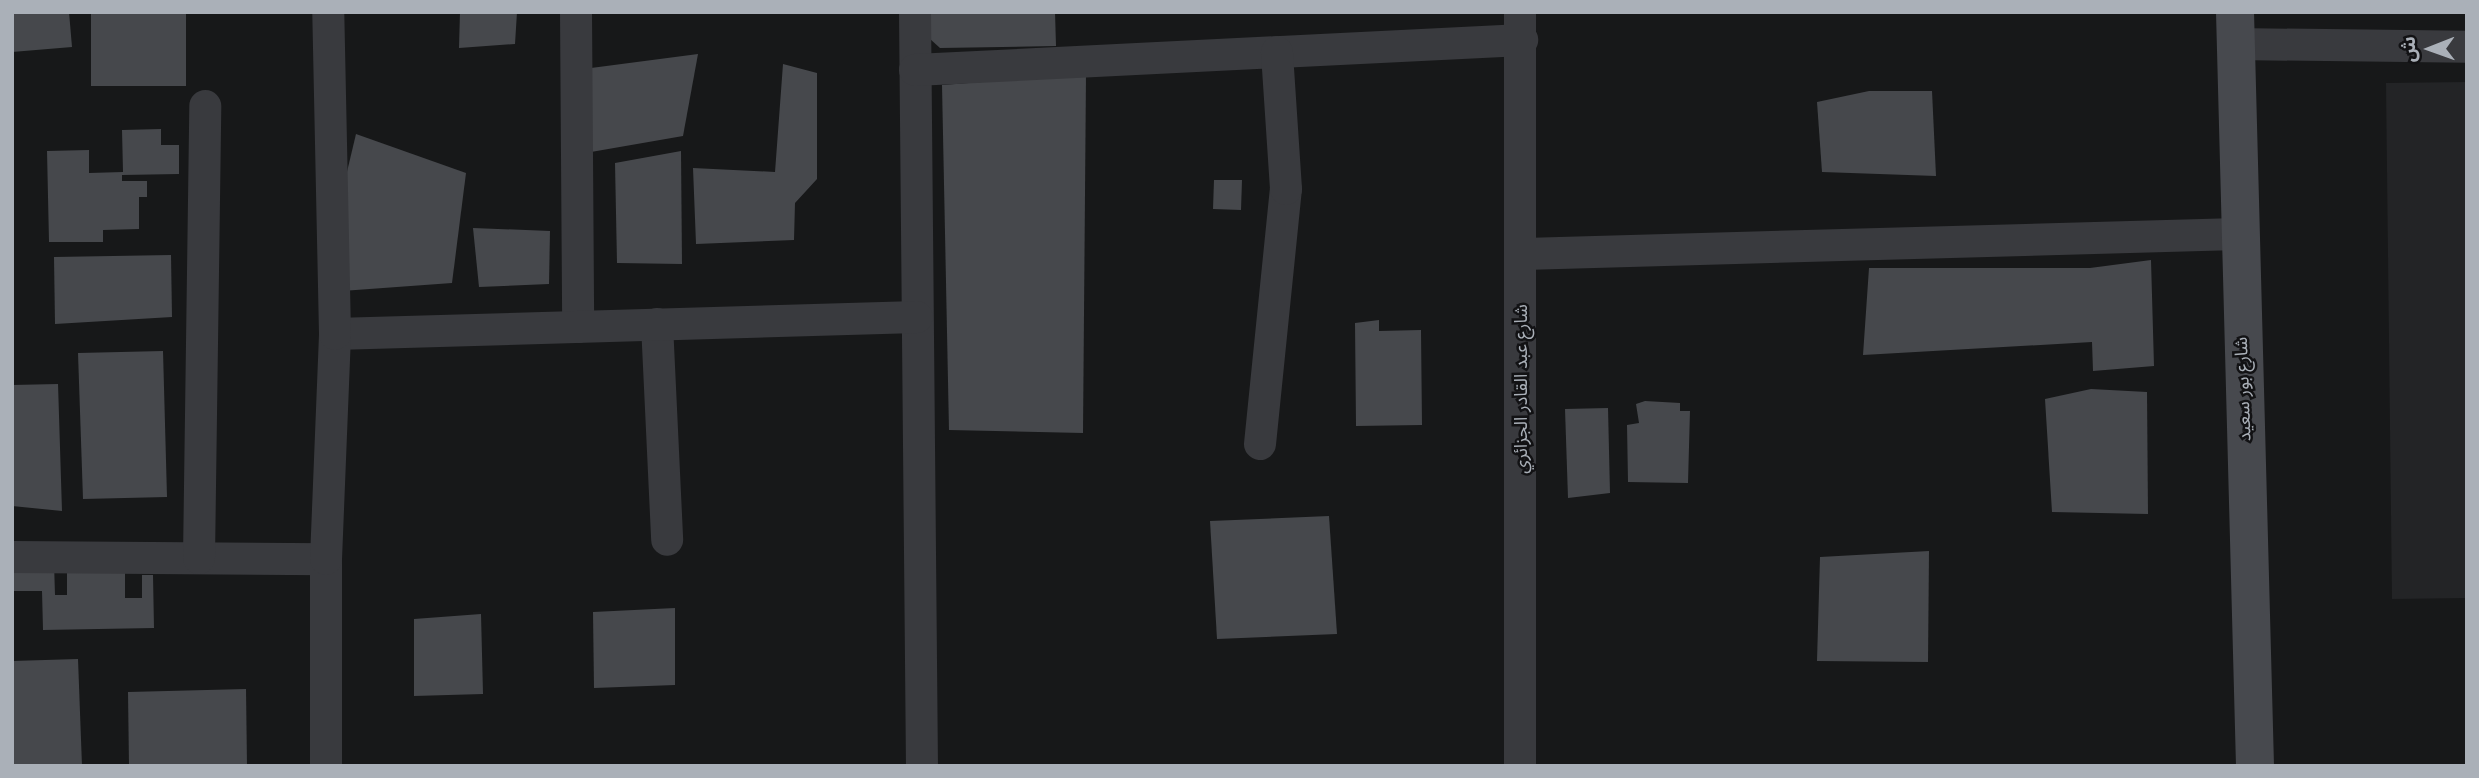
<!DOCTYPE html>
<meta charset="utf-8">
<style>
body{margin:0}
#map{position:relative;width:2479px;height:778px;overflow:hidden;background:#171819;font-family:Poppins,"Noto Sans Arabic",sans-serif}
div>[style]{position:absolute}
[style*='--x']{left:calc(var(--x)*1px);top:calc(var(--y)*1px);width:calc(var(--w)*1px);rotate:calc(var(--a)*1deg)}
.built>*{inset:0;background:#232426}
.building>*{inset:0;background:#46484c}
.minor>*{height:32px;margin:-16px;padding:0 16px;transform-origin:16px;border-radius:16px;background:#393a3e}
.secondary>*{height:38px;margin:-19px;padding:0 19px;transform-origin:19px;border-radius:19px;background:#47494e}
span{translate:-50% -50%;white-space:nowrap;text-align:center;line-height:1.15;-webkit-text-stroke:5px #121214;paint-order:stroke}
.street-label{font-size:18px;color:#aab0b8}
.frame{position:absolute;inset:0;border:14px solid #aab0b8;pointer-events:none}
.north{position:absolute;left:2395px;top:14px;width:70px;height:70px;-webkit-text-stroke:5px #121214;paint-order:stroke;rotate:269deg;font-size:19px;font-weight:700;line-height:28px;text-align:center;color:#aab0b8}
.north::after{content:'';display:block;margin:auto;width:24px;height:32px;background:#aab0b8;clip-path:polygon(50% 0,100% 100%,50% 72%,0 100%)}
</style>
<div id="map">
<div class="built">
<i style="clip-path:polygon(2467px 82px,2467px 598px,2392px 599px,2386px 83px)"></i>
</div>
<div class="building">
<i style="clip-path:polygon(12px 12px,69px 12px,72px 47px,12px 52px)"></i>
<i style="clip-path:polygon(91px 12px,186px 12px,186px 86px,91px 86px)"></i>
<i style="clip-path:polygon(460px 12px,517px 12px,515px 44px,459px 48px)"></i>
<i style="clip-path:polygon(919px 12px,1055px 12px,1056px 46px,940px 48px,919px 29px)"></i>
<i style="clip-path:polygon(698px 54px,683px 136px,591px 152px,591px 68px)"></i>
<i style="clip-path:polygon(783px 64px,817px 73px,817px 179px,795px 203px,794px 240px,696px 244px,693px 168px,775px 172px)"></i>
<i style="clip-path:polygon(1086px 74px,1083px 433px,949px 430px,942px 85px)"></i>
<i style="clip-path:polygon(1869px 91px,1932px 91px,1936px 176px,1822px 172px,1817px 102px)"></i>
<i style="clip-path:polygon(161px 129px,161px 145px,179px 145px,179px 174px,122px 175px,122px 181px,147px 181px,147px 197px,139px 197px,139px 229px,103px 230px,103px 242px,49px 242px,47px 151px,89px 150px,89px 173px,123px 172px,122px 130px)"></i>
<i style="clip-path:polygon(356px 134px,466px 173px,452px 283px,342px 291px,341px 197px)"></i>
<i style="clip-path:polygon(681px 151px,682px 264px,617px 263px,615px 163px)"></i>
<i style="clip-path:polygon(1214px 180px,1242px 180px,1241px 210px,1213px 209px)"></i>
<i style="clip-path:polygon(473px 228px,550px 231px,549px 284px,479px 287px)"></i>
<i style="clip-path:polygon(171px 255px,172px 317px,55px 324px,54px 257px)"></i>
<i style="clip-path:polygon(2151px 260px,2154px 366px,2093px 371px,2092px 342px,1863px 355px,1869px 268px,2090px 268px)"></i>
<i style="clip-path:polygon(1379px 320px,1379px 331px,1421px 330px,1422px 425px,1356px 426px,1355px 323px)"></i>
<i style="clip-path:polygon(163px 351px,167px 497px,83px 499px,78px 353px)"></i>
<i style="clip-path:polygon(58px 384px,62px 511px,12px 506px,12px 385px)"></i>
<i style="clip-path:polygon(2091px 389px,2147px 392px,2148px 514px,2052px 512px,2045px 399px)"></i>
<i style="clip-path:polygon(1645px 401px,1680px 403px,1680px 411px,1690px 411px,1688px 483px,1628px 482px,1627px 425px,1639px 423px,1636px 404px)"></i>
<i style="clip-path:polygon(1608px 408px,1610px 493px,1568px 498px,1565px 409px)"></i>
<i style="clip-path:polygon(1329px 516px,1337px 634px,1217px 639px,1210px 521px)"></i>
<i style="clip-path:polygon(1929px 551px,1928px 662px,1817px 661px,1820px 557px)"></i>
<i style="clip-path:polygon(12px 562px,54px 562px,55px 595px,67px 595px,67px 569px,125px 568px,125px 598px,142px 598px,142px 575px,153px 575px,154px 628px,43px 630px,42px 591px,13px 591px)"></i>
<i style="clip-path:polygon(675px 608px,675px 685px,594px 688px,593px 612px)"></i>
<i style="clip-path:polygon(481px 614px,483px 694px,414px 696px,414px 619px)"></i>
<i style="clip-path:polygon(78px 659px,82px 766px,12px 766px,12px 661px)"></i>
<i style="clip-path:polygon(246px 689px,247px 766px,129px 766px,128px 692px)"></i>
</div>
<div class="minor">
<i style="--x:576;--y:12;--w:315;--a:89.6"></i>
<i style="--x:915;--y:12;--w:754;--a:89.47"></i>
<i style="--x:2235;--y:44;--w:232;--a:0.7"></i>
<i style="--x:915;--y:70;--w:608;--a:-2.83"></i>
<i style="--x:1521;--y:254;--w:717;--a:-1.6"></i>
<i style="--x:657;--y:324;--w:216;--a:87.3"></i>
<i style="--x:335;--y:334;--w:582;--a:-1.67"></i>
<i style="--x:1260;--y:444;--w:256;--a:-84.2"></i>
<i style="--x:1286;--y:189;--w:137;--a:-93.8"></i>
<i style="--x:12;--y:557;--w:314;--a:0.4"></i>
<i style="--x:199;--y:558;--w:452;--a:-89.2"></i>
<i style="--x:326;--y:766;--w:207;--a:-90"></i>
<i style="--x:326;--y:559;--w:225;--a:-87.7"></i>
<i style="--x:335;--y:334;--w:322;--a:-91.2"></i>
<i style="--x:1520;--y:766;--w:754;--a:-90"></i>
</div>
<div class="secondary">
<i style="--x:2235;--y:12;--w:754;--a:88.48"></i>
</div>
<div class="street-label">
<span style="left:1521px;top:389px;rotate:-90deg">شارع عبد القادر الجزائري</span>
<span style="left:2243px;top:389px;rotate:-92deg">شارع بور سعيد</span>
</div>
<div class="frame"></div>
<div class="north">ش</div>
</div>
